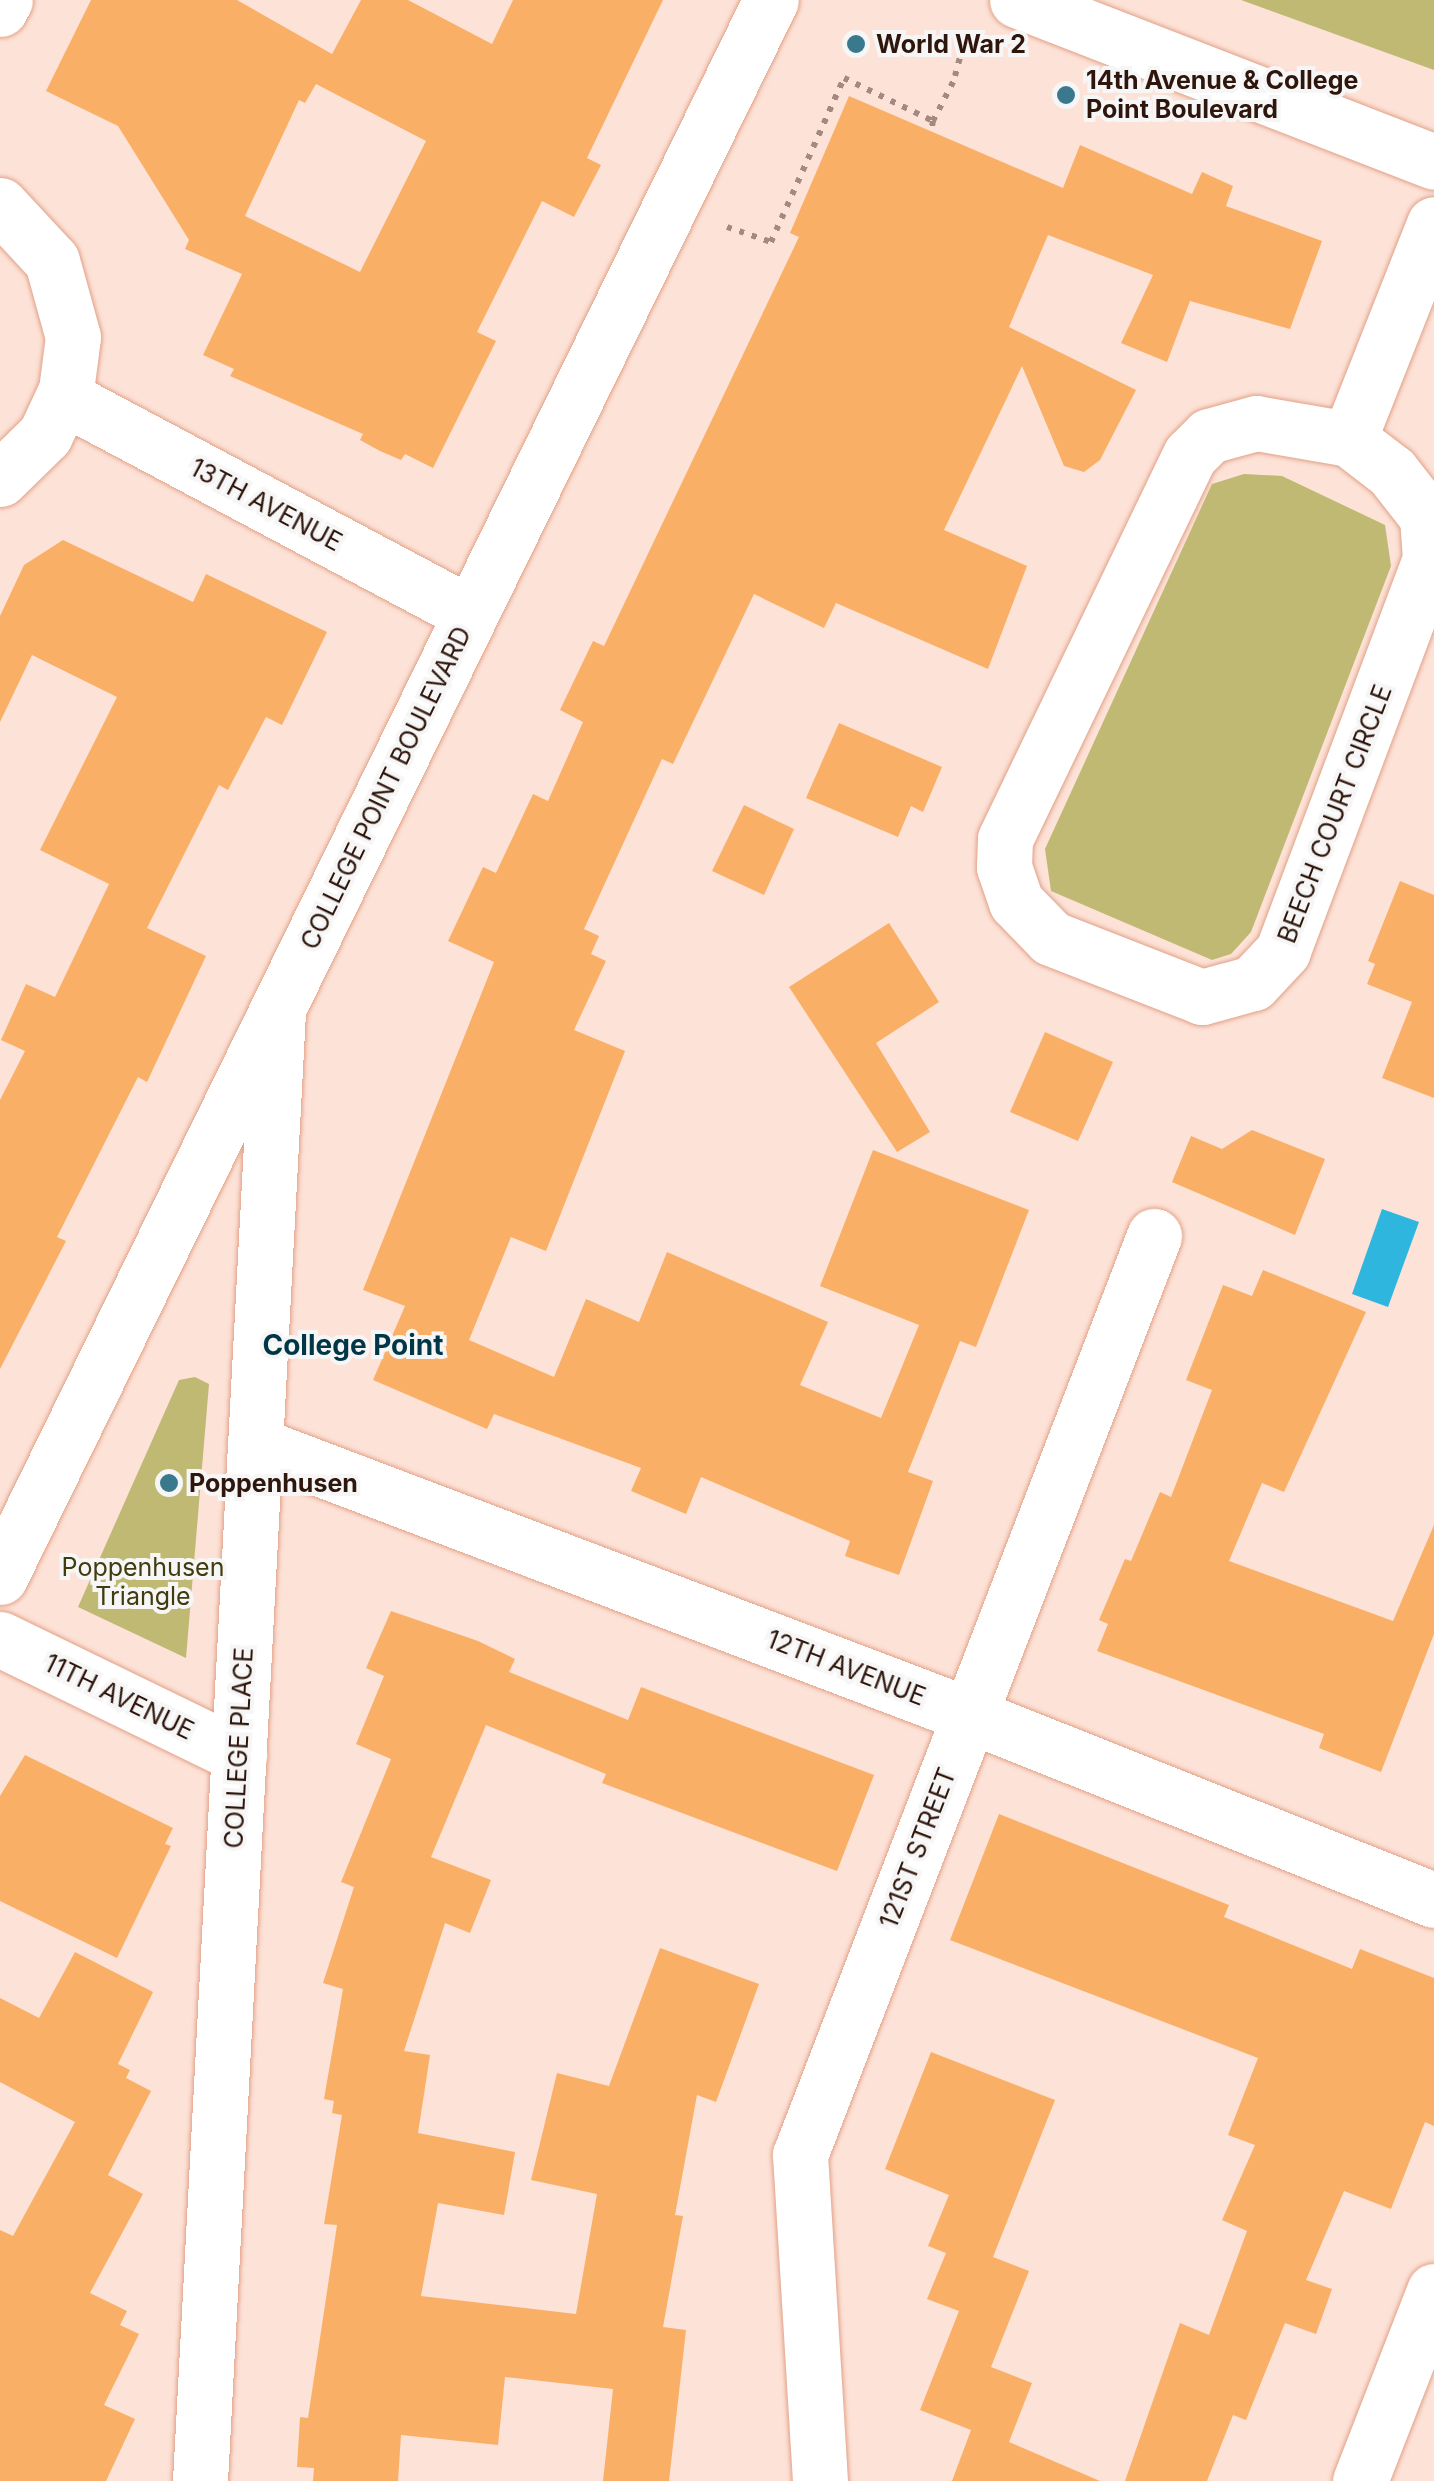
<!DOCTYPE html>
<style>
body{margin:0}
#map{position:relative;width:1434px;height:2481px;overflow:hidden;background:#fde2d7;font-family:Inter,sans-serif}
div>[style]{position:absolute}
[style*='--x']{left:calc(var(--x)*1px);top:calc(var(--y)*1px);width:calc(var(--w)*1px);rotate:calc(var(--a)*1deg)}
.green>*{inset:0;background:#c0b974}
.water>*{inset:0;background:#2eb6df}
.building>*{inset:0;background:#faaf67}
.path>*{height:6px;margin-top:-3px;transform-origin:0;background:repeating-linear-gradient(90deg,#a3897f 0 5px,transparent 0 13px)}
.roads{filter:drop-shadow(0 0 2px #e1a187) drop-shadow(0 0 2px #e1a187)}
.street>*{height:55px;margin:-27.5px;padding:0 27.5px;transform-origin:27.5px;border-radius:27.5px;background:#fff}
.secondary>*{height:55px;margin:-27.5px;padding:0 27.5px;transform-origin:27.5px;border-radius:27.5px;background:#fff}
.dots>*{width:28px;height:28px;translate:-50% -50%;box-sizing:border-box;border:5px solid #f6f6f6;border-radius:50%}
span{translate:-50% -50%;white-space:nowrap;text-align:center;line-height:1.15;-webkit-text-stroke:8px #f6f6f6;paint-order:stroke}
.poi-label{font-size:25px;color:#2e160c;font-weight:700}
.left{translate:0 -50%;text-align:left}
.street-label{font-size:25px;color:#2e160c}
.park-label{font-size:25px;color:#413c10}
.neighbourhood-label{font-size:28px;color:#003747;font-weight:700}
</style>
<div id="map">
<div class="green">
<i style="clip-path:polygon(1241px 0,1434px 0,1434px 70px)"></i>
<i style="clip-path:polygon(1244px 474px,1282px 476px,1385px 525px,1391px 566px,1251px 932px,1231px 954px,1212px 960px,1051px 891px,1045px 849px,1212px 484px)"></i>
<i style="clip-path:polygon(195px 1377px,209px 1384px,186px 1658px,78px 1607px,179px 1380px)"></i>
</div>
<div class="water">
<i style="clip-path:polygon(1382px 1209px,1419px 1222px,1388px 1307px,1352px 1294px)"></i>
</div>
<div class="building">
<i style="clip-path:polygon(evenodd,91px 0,237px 0,332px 54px,361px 0,408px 0,492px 44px,513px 0,663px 0,587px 158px,601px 165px,574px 217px,542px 201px,477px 332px,496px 341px,433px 468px,405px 454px,401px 460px,380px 451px,360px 440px,363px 434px,230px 376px,234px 369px,203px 355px,242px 274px,185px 249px,189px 240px,118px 126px,46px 91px,91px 0,316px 84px,426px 141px,360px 272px,245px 216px,299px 100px,305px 103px,316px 84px)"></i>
<i style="clip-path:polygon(849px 96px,1063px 188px,1080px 145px,1192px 194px,1202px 172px,1233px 186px,1226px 206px,1322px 241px,1290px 329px,1190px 301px,1167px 362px,1121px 343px,1153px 275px,1048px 235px,1009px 327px,1136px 390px,1100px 460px,1084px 472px,1064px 466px,1022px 366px,944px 530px,1027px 566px,988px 669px,836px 603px,824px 628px,754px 594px,673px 764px,662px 759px,584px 929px,599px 936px,591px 954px,606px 961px,574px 1030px,625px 1051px,546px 1251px,511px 1237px,469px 1340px,554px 1377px,586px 1299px,639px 1322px,667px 1252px,828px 1322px,800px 1385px,881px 1418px,919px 1325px,820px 1286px,873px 1150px,1029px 1210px,976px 1347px,960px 1341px,908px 1472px,933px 1481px,899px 1575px,845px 1556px,850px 1541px,701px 1477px,686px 1514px,631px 1491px,641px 1468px,494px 1414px,487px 1429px,373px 1380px,405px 1306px,363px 1290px,494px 962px,448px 941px,483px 867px,496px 873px,533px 794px,548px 801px,583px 722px,560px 710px,593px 641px,604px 646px,799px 237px,790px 233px)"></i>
<i style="clip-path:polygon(63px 540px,193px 602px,206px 574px,327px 632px,282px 725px,266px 717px,228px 790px,219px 785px,147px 928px,206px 956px,147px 1082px,138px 1077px,57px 1237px,66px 1241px,0 1369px,0 1100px,25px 1051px,1px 1040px,26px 984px,55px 997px,109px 884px,40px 850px,117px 697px,32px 655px,0 722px,0 616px,24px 565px)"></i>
<i style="clip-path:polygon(839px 723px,942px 767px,923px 812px,911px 806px,898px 837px,806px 798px)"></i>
<i style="clip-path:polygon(744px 805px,794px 829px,764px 895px,712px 871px)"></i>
<i style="clip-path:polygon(1400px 881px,1434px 895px,1434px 1098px,1382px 1078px,1412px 1002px,1367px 984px,1375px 964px,1368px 961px)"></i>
<i style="clip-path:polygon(889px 923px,939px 1002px,876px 1043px,930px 1132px,897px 1152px,789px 987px)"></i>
<i style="clip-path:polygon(1045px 1032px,1113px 1062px,1078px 1141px,1010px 1112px)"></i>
<i style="clip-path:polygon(1252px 1130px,1325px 1159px,1295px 1235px,1172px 1182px,1191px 1136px,1222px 1149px)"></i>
<i style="clip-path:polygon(1263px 1270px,1366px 1312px,1284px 1492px,1262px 1483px,1229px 1561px,1393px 1621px,1434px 1525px,1434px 1634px,1381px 1772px,1319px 1748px,1324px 1734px,1097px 1651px,1108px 1624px,1099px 1620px,1125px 1559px,1131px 1561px,1160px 1492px,1171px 1497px,1212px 1390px,1186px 1380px,1223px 1285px,1252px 1296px)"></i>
<i style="clip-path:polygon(391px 1611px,478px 1641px,515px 1659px,509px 1672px,628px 1720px,641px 1687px,874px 1775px,837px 1871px,602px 1783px,606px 1774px,486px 1725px,431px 1857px,491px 1880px,470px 1933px,445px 1923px,404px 2051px,430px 2055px,418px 2133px,515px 2152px,504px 2215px,438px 2203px,421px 2296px,576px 2314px,597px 2194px,531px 2180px,557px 2073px,609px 2086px,660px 1948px,759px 1984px,716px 2102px,697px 2095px,675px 2215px,683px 2216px,663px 2327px,686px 2330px,669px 2481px,603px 2481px,613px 2389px,505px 2377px,498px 2445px,401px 2435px,398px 2481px,313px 2481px,314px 2468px,297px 2467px,300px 2417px,308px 2418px,337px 2225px,324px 2224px,342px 2115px,332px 2113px,334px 2101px,324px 2099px,343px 1989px,323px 1983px,354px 1887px,341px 1882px,391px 1759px,356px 1744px,384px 1676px,366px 1668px)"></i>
<i style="clip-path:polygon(25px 1755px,173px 1828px,165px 1844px,171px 1846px,117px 1958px,0 1901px,0 1796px)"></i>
<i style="clip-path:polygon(999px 1814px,1229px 1905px,1224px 1917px,1352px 1969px,1360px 1949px,1434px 1978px,1434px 2126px,1425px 2122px,1391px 2209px,1344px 2191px,1306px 2280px,1332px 2289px,1316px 2334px,1285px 2323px,1246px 2420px,1233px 2415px,1207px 2481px,1125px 2481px,1180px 2323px,1209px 2335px,1247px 2231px,1222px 2220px,1255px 2145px,1228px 2135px,1258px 2058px,950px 1940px)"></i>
<i style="clip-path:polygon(75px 1952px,153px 1992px,118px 2064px,130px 2070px,126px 2078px,151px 2091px,108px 2175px,143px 2194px,90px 2293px,127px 2311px,120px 2325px,139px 2334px,104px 2405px,135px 2419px,106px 2481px,0 2481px,0 2230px,13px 2236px,75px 2122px,0 2082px,0 1998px,39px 2018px)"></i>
<i style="clip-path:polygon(931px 2052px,1055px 2100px,993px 2257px,1029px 2271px,991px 2367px,1032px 2383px,1009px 2442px,1100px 2481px,952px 2481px,971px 2430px,920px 2410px,959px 2311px,927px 2299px,946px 2253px,928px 2246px,949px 2195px,885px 2169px)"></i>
</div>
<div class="path">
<i style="--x:955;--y:76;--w:30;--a:-75"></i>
<i style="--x:933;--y:121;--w:48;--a:-62.9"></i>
<i style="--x:727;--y:227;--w:46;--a:18.8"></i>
<i style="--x:771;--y:242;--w:180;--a:-66"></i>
<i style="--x:844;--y:78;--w:99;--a:25.8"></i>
<i style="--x:933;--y:121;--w:10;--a:101"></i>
</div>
<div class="roads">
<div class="street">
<i style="--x:1017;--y:0;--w:447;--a:21.2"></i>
<i style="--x:0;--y:9;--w:10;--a:-61"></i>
<i style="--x:0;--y:205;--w:76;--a:47.1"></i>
<i style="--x:52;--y:261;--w:79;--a:74.6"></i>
<i style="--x:73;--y:337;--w:53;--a:97.5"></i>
<i style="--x:66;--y:390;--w:50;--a:115"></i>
<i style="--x:45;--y:435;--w:63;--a:135.6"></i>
<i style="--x:63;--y:397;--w:461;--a:28"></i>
<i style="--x:1256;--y:423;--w:94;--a:9.8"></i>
<i style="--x:1349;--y:439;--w:54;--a:37.5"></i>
<i style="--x:1392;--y:472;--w:57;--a:52.1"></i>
<i style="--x:1427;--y:517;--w:42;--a:85.9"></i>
<i style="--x:1430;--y:559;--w:419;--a:110.6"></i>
<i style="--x:1283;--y:951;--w:44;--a:133.2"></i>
<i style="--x:1253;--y:983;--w:53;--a:164.6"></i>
<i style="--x:1202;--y:997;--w:162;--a:-158.7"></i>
<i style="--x:1051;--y:938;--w:50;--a:-134.2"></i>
<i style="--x:1016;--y:902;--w:37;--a:-109"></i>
<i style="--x:1004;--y:867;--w:28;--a:-88"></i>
<i style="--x:1005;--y:839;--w:426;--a:-64.3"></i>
<i style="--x:1190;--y:455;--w:27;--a:-45"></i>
<i style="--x:1209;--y:436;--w:49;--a:-15.5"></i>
<i style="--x:1349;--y:439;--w:231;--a:-68.4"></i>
<i style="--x:255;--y:1444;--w:764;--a:20.78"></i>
<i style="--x:969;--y:1715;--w:500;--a:21.7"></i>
<i style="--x:0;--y:1639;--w:266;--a:25.9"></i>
<i style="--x:200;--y:2481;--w:1469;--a:-86.96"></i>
<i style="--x:820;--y:2481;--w:327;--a:-93.5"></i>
<i style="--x:800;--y:2155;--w:985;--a:-68.93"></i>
<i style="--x:1360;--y:2481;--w:204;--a:-68.7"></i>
</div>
<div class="secondary">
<i style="--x:0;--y:1577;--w:1755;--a:-63.95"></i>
</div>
</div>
<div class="dots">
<i style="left:856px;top:44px;background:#3a788e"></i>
<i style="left:1066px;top:95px;background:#3a788e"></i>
<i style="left:169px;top:1483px;background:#3a788e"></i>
</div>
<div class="poi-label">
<span class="left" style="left:876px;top:44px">World War 2</span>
<span class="left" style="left:1086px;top:95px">14th Avenue &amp; College<br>Point Boulevard</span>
<span class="left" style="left:189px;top:1483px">Poppenhusen</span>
</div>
<div class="street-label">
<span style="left:266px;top:505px;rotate:28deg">13TH AVENUE</span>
<span style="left:386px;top:788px;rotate:-64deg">COLLEGE POINT BOULEVARD</span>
<span style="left:1335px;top:814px;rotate:-69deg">BEECH COURT CIRCLE</span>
<span style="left:846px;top:1668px;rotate:21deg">12TH AVENUE</span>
<span style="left:119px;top:1697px;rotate:26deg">11TH AVENUE</span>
<span style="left:239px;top:1748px;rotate:-87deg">COLLEGE PLACE</span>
<span style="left:918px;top:1848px;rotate:-69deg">121ST STREET</span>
</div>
<div class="park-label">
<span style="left:143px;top:1582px">Poppenhusen<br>Triangle</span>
</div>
<div class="neighbourhood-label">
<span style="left:353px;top:1345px">College Point</span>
</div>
</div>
